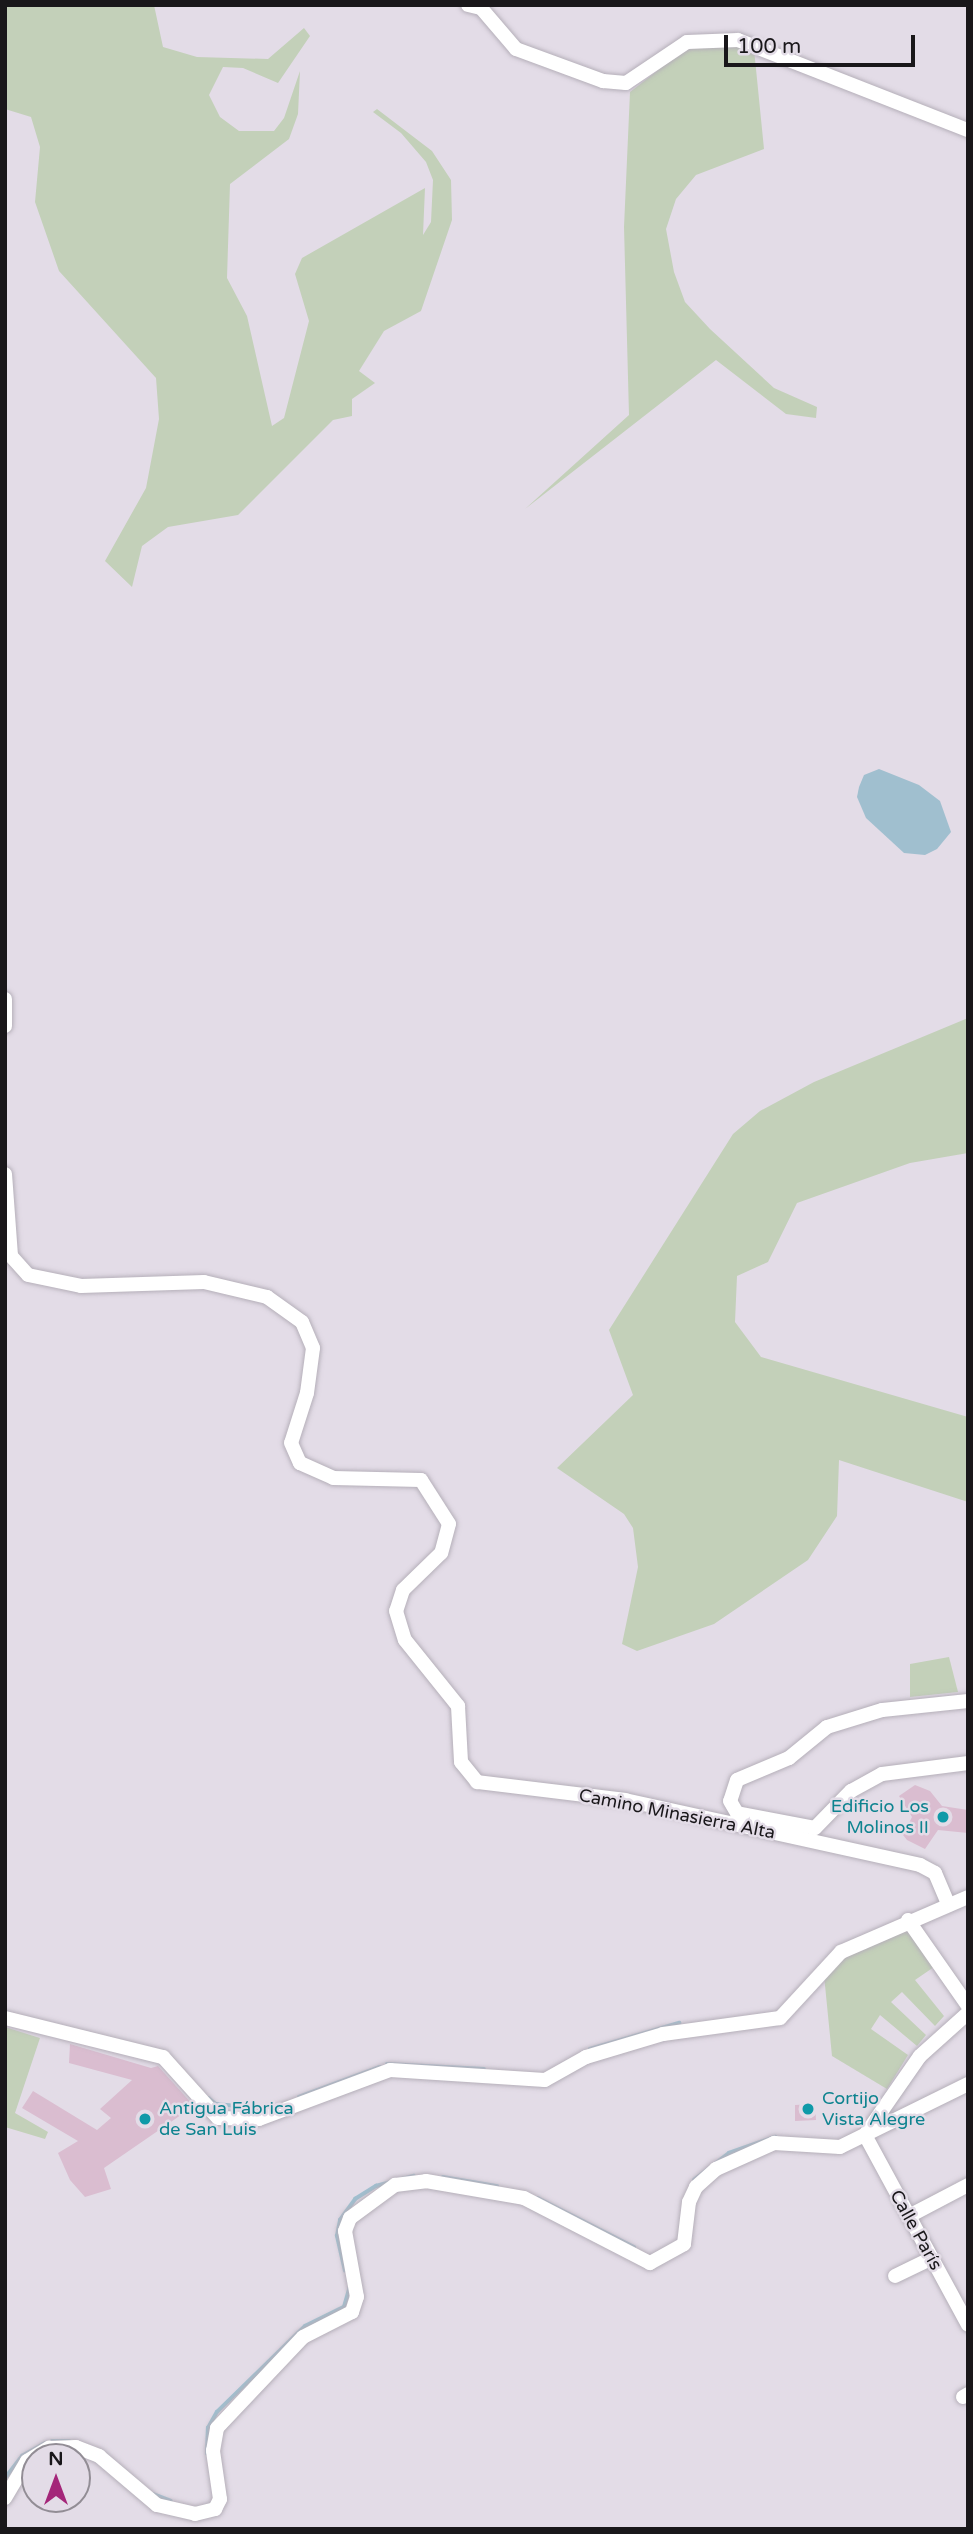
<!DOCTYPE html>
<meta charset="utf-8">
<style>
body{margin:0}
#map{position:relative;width:973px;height:2534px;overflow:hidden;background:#e3dce7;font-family:"Varela Round",sans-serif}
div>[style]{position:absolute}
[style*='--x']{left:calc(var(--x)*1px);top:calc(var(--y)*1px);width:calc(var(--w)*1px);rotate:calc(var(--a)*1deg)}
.green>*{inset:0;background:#c3d0b9}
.water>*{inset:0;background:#a0bfcf}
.stream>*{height:3.5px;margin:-1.75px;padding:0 1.75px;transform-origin:1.75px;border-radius:1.75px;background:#a0bfcf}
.building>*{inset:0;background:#dabdd0}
.roads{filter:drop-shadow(0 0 2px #b5afb9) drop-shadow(0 0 2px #b5afb9)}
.street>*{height:14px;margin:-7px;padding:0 7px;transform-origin:7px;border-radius:7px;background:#fff}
.dots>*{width:19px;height:19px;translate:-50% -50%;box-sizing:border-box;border:4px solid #e3dce7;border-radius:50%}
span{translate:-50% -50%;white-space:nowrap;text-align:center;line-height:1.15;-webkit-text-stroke:5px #e3dce7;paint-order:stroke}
.culture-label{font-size:18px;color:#0d838f}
.right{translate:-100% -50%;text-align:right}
.left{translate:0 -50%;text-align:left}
.street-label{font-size:18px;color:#19171a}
.frame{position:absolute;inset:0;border:7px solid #19171a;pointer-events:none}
.north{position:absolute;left:21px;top:2443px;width:70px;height:70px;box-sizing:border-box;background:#e3dce7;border:2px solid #928d95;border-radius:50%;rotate:0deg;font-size:19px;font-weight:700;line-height:28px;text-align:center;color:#19171a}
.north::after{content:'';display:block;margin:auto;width:24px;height:32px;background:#a42679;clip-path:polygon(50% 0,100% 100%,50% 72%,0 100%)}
.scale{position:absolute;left:724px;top:35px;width:191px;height:32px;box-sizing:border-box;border:4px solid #19171a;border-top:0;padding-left:9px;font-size:21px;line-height:24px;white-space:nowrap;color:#19171a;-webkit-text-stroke:5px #e3dce7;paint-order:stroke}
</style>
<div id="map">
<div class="green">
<i style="clip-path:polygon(5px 5px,154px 5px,163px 47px,197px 57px,268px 59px,304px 28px,310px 36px,278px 83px,243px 68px,223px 67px,209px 95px,220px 117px,239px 131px,274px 131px,284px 118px,300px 71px,298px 114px,289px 139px,230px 184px,227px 278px,247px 316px,272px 426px,284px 418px,309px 321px,295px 274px,302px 258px,425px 188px,423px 235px,431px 222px,433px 180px,426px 162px,401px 133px,373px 112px,377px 109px,432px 151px,451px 180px,452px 220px,421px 311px,384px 331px,359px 371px,375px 383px,352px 399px,352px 416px,333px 420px,238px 515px,168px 527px,142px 546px,132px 587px,105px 561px,146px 488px,159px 419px,156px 378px,59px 271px,35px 202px,40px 147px,31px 117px,5px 109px)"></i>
<i style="clip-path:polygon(724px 45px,754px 49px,764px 149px,696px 175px,676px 199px,666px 229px,674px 272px,685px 302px,710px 329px,774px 388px,817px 407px,816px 418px,786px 414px,716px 360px,525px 509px,629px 415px,624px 227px,630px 92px,684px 50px)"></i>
<i style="clip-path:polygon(968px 1018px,968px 1153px,910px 1163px,797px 1203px,768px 1262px,737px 1276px,735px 1322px,761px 1357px,968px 1417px,968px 1502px,839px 1460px,837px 1516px,808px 1560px,714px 1624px,637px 1651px,622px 1644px,638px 1567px,633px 1528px,624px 1514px,557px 1468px,633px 1395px,609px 1330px,733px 1134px,760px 1111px,814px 1082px)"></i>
<i style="clip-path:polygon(949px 1657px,958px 1692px,910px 1697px,910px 1664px)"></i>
<i style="clip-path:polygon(908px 1928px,934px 1967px,915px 1980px,944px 2016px,935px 2026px,902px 1992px,891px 2002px,926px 2035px,917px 2046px,880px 2015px,871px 2029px,908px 2055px,887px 2089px,832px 2056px,824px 1975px,859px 1947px)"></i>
<i style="clip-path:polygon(5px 2027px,40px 2038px,15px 2113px,48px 2132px,45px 2139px,5px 2127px)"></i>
</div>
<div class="water">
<i style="clip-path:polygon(879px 769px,919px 785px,940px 801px,951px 832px,937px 849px,925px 855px,904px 853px,866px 818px,857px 797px,859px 787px,864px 775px)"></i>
</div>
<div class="stream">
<i style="--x:590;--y:2049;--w:93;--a:-16.3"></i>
<i style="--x:387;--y:2064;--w:97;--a:3"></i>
<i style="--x:299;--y:2097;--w:86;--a:-20.3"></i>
<i style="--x:209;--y:2098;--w:9;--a:41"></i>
<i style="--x:216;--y:2104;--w:53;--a:5.4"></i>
<i style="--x:443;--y:2177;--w:55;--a:9.5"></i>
<i style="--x:694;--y:2180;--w:44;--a:-37.6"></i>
<i style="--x:729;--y:2153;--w:49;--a:-19.2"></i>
<i style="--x:538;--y:2198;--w:108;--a:27"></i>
<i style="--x:345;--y:2271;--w:36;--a:-103"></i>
<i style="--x:337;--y:2236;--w:16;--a:-79"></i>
<i style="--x:340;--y:2220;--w:26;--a:-54"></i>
<i style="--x:355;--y:2199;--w:25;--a:-32"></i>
<i style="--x:376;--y:2186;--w:39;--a:-15"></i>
<i style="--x:52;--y:2441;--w:17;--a:0"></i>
<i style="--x:207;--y:2454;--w:26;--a:-88"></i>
<i style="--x:208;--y:2428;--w:18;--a:-61"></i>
<i style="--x:217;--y:2412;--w:123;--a:-44.3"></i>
<i style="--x:305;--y:2326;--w:43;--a:-26"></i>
<i style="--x:344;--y:2307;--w:19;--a:-74"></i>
<i style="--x:5;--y:2478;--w:28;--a:-52"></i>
<i style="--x:22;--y:2456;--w:26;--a:-29"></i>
<i style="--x:153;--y:2494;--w:19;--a:21"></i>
</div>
<div class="building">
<i style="clip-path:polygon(915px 1785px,930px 1791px,942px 1806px,968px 1810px,968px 1833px,938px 1830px,925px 1849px,907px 1840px,903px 1835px,912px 1817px,899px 1796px)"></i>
<i style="clip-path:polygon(70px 2044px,151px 2068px,158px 2066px,194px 2106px,104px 2168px,111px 2189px,85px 2197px,70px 2180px,58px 2153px,78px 2141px,22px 2108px,33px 2091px,97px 2130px,111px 2118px,100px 2109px,132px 2080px,69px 2063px)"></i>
<i style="clip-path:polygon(815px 2104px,816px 2120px,795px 2121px,795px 2105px)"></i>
</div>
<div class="roads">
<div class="street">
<i style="--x:468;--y:5;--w:13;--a:13"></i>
<i style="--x:481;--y:8;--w:54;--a:49.5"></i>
<i style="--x:516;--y:49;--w:93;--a:20.2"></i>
<i style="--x:603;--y:81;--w:23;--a:5"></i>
<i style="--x:626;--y:83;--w:73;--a:-33.9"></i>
<i style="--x:687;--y:42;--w:51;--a:-2.2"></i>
<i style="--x:738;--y:40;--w:247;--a:21.4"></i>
<i style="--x:5;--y:999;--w:27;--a:90"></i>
<i style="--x:5;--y:1174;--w:82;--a:85.8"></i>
<i style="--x:11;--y:1256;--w:25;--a:48"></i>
<i style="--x:28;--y:1275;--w:54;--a:11.7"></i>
<i style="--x:81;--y:1286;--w:123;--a:-1.9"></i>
<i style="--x:204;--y:1282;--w:65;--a:13.4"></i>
<i style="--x:267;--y:1297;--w:43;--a:35.5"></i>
<i style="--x:302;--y:1322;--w:28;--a:67"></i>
<i style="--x:313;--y:1348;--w:45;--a:97.6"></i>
<i style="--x:307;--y:1393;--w:52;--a:107.7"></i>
<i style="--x:291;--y:1443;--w:22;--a:66"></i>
<i style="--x:300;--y:1463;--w:36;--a:24"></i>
<i style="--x:333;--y:1478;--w:88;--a:1.3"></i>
<i style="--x:421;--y:1480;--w:52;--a:57.5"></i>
<i style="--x:449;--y:1524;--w:30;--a:105"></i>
<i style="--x:441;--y:1553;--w:53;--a:135.8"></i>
<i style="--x:403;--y:1590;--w:22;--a:108"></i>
<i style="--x:396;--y:1611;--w:30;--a:73"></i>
<i style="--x:405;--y:1640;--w:85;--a:51.2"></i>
<i style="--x:458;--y:1706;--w:56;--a:86.9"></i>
<i style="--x:461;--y:1762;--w:26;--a:51"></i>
<i style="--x:477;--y:1782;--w:149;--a:6.9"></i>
<i style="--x:625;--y:1800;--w:302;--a:12.4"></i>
<i style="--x:920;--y:1865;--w:17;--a:28"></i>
<i style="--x:935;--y:1873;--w:34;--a:67"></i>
<i style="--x:968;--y:1701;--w:86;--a:174"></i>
<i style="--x:882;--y:1710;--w:58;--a:162.8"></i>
<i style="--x:827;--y:1727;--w:49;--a:140.8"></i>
<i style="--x:789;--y:1758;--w:56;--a:157.1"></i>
<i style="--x:737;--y:1780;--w:22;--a:108"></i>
<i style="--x:730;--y:1801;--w:14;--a:60"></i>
<i style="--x:737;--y:1813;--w:79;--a:10.9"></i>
<i style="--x:815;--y:1828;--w:52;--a:-45.8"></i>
<i style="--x:851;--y:1791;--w:35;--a:-29"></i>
<i style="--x:882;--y:1774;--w:87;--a:-7.3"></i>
<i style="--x:908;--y:1920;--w:105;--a:55.1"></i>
<i style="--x:5;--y:2018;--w:163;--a:13.9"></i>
<i style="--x:163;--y:2057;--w:82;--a:48"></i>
<i style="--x:218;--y:2118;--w:41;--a:1.4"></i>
<i style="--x:259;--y:2119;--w:140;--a:-20.5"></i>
<i style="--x:390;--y:2070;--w:155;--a:3.7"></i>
<i style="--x:545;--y:2080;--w:47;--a:-29.3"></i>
<i style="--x:586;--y:2057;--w:80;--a:-16.6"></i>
<i style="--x:663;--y:2034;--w:118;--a:-7.8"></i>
<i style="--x:780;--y:2018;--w:90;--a:-47.3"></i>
<i style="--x:841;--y:1952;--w:138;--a:-23.4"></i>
<i style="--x:865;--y:2135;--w:216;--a:61.5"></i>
<i style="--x:865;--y:2135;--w:96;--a:-55.2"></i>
<i style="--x:920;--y:2056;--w:64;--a:-41.9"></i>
<i style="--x:909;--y:2216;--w:67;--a:-27.7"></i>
<i style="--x:895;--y:2276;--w:41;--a:-25.9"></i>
<i style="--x:963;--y:2397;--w:6;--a:-31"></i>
<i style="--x:5;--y:2498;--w:43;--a:-59.3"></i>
<i style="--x:27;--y:2461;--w:26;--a:-31"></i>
<i style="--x:49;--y:2448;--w:27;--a:-2"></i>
<i style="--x:76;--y:2447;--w:25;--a:21"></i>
<i style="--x:99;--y:2456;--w:76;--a:40.2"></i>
<i style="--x:157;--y:2505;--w:39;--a:13"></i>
<i style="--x:195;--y:2514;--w:21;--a:-14"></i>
<i style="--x:215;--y:2509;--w:11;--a:-63"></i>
<i style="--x:220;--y:2499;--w:49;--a:-98.3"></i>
<i style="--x:213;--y:2451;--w:23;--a:-80"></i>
<i style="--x:217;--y:2428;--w:125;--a:-46.6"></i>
<i style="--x:303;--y:2337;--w:55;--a:-27"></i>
<i style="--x:352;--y:2312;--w:16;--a:-72"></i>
<i style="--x:357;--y:2297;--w:67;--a:-100.3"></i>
<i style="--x:345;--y:2231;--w:14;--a:-69"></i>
<i style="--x:350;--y:2218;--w:56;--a:-36.3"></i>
<i style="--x:395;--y:2185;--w:31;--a:-7"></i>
<i style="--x:426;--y:2181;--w:99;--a:9.8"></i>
<i style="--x:524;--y:2198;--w:142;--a:27.3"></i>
<i style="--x:650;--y:2263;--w:39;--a:-29"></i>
<i style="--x:684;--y:2244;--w:42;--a:-83.2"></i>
<i style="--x:689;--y:2202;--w:17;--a:-65"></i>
<i style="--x:696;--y:2187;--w:27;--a:-42"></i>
<i style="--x:716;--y:2169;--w:64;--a:-24.1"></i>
<i style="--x:774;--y:2143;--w:66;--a:3.5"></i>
<i style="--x:840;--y:2147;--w:143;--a:-26.2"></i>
</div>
</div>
<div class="dots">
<i style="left:943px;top:1817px;background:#0f9aa8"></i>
<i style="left:808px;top:2109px;background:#0f9aa8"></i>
<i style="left:145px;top:2119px;background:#0f9aa8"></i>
</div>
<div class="culture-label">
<span class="right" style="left:929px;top:1817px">Edificio Los<br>Molinos II</span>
<span class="left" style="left:822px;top:2109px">Cortijo<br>Vista Alegre</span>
<span class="left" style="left:159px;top:2119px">Antigua Fábrica<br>de San Luis</span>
</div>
<div class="street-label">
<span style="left:677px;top:1814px;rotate:11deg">Camino Minasierra Alta</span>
<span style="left:916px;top:2230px;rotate:61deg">Calle París</span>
</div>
<div class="frame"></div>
<div class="north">N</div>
<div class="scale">100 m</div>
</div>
